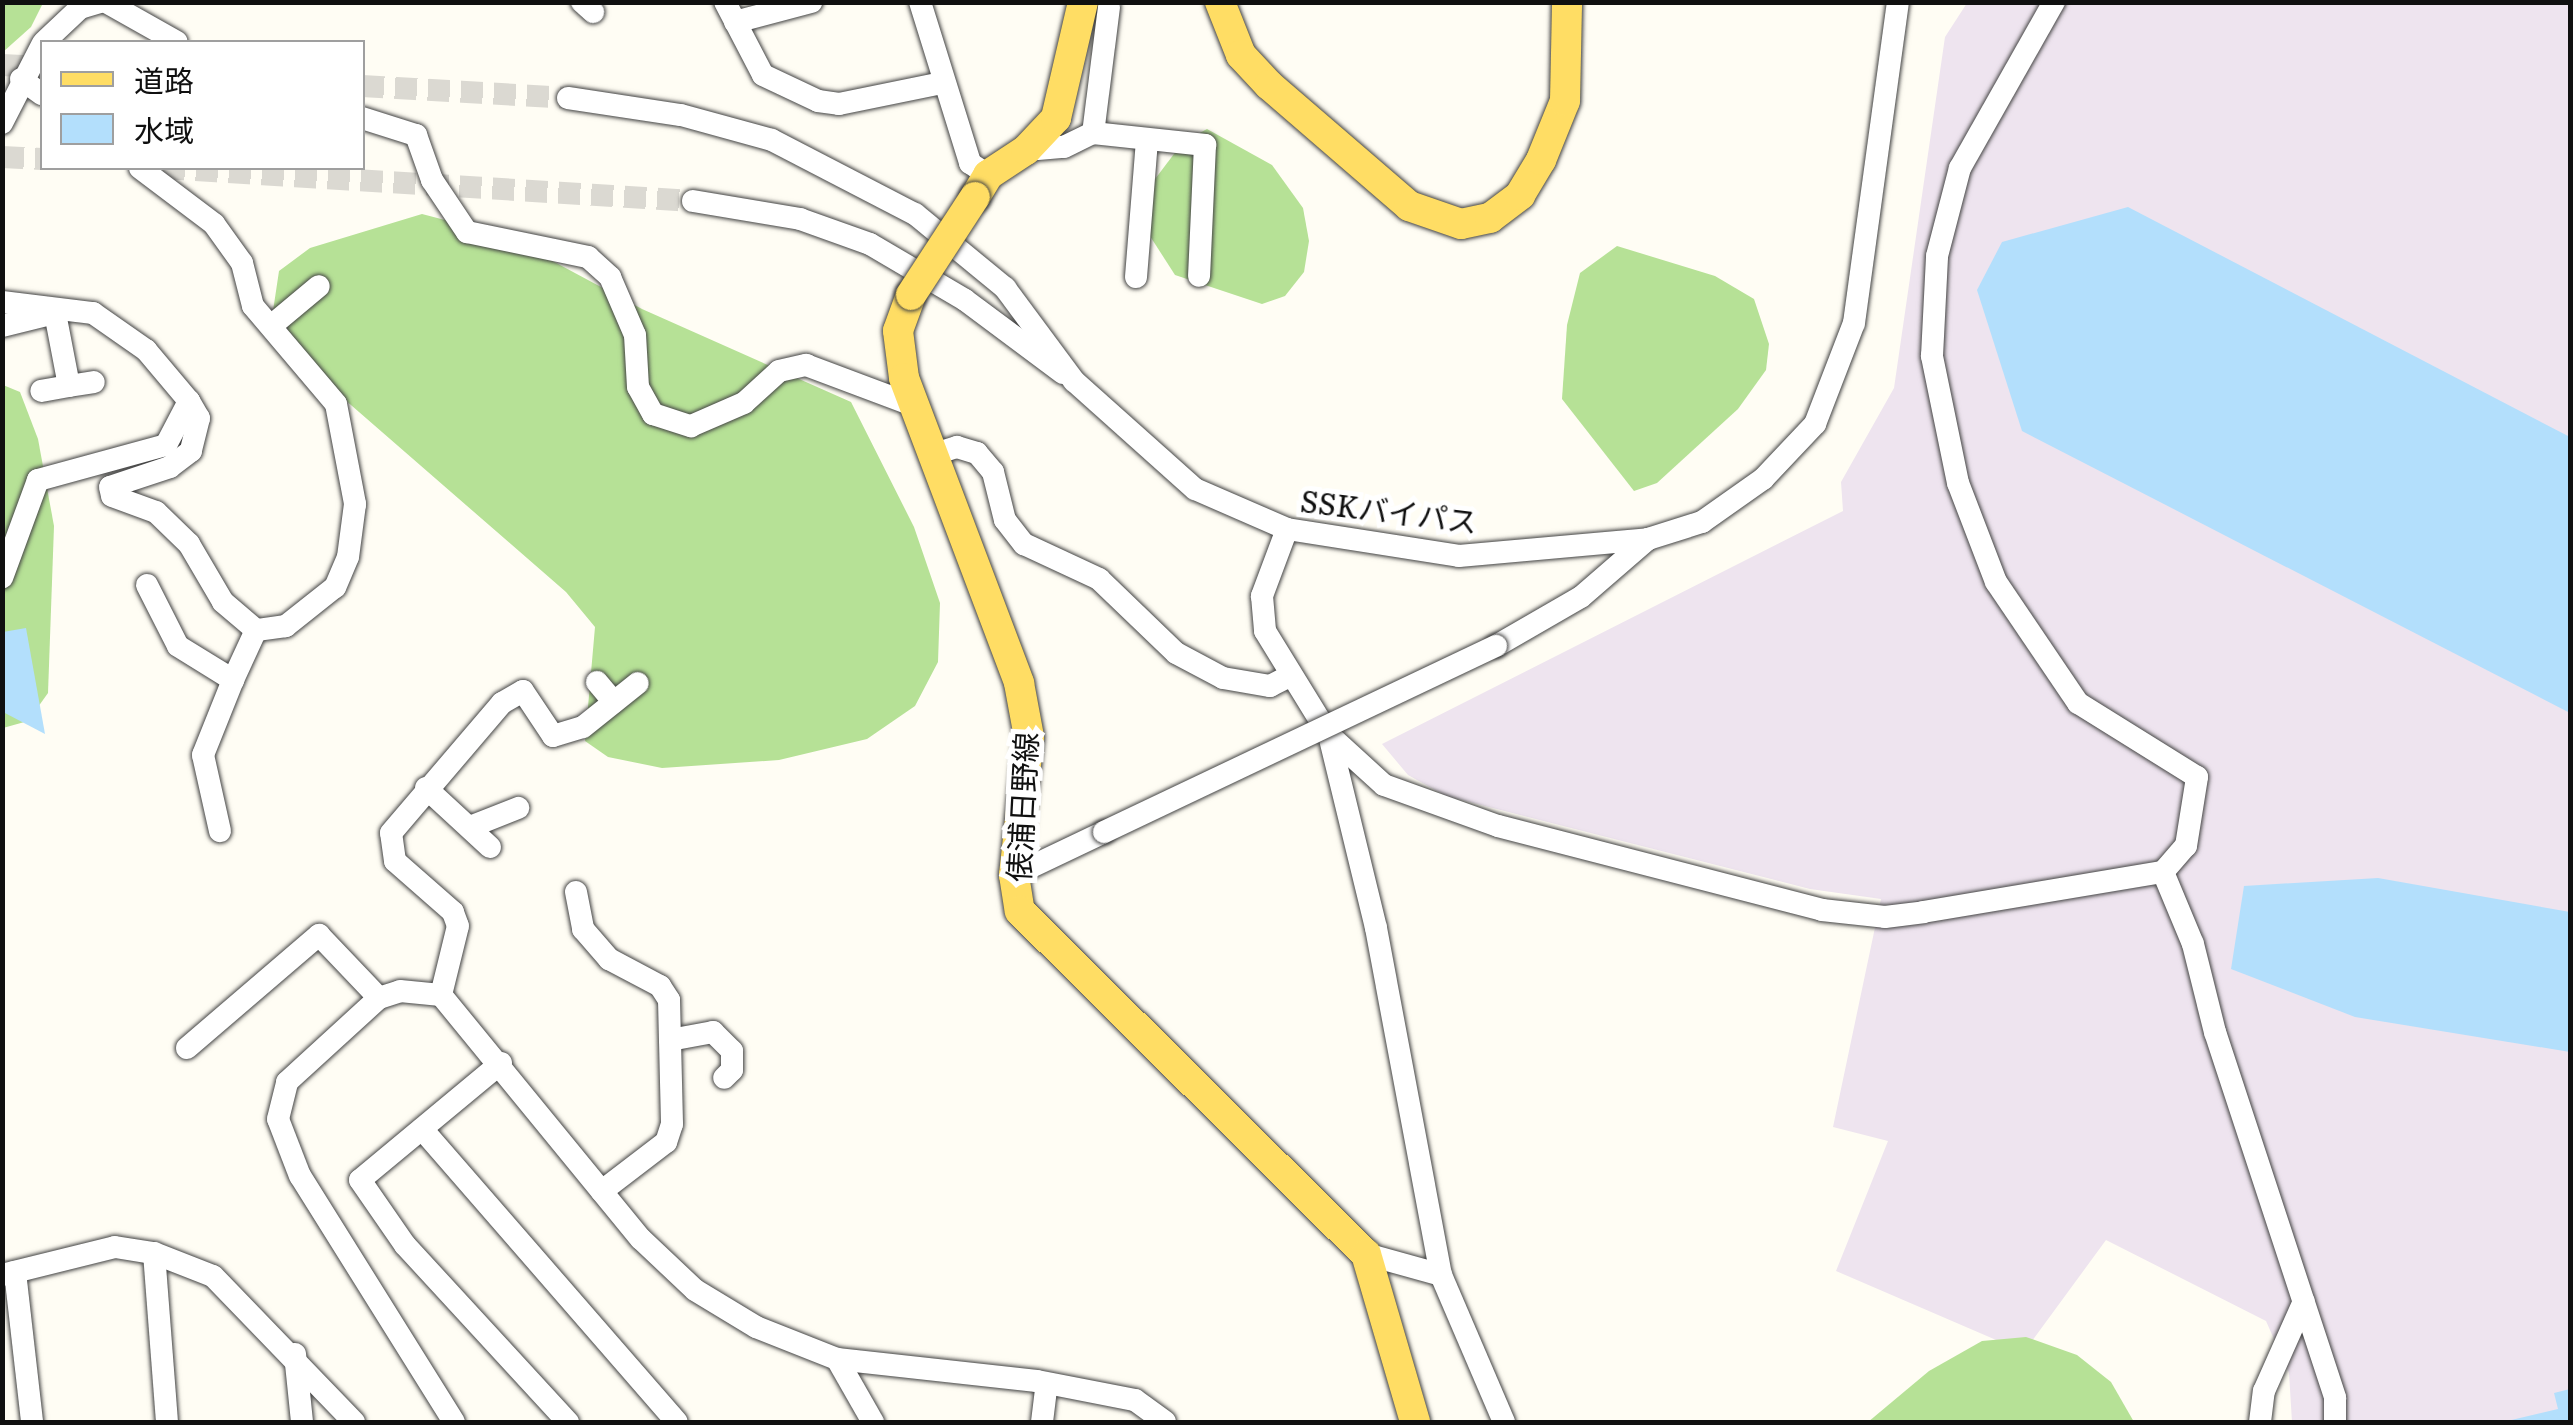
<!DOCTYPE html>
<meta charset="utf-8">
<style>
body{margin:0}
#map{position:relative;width:2573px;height:1425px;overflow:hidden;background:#fffdf4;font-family:Literata,"Noto Sans JP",serif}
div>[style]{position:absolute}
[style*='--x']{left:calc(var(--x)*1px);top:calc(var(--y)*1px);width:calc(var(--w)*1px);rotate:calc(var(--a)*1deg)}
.industrial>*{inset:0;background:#eee4ef}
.forest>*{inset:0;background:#b6e196}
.water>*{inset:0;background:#b3dffc}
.minor-tunnel>*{height:22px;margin-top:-11px;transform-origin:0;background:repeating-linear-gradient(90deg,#dbd9d2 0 22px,transparent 0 33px)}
.roads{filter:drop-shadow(0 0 2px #434343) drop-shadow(0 0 2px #434343)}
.minor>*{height:22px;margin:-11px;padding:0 11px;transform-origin:11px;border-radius:11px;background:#fff}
.major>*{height:30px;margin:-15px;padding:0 15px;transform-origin:15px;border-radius:15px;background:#ffdd64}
.bridges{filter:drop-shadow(0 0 2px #434343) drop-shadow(0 0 2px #434343)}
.minor-bridge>*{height:22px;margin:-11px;padding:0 11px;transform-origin:11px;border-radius:11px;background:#fff}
.major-bridge>*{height:30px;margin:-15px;padding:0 15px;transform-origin:15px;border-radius:15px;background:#ffdd64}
span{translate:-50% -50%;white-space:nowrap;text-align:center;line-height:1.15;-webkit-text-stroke:10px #fff;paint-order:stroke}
.street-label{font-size:30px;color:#101010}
.frame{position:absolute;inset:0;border:5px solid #101010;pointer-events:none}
.legend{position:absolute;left:40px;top:40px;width:325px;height:130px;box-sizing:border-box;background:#fff;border:2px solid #9f9f9f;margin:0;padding:12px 18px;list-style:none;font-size:30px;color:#101010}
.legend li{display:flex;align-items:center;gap:20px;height:50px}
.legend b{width:50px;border:2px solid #9f9f9f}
</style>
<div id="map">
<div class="industrial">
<i style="clip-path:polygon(1967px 3px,2570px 3px,2570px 1422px,2292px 1422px,2289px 1373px,2266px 1321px,2106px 1240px,2024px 1352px,1836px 1271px,1888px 1141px,1833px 1127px,1881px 899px,1810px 889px,1446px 796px,1408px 775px,1382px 744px,1843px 511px,1841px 482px,1894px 388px,1945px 37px)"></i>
</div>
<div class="forest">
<i style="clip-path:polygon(3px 2px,43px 3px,31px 27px,3px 52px)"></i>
<i style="clip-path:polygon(1207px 129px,1272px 165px,1303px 208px,1309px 241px,1304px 272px,1285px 296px,1262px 304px,1175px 275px,1148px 233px,1143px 195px,1183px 142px)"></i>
<i style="clip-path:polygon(422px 214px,506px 236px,642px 309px,851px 402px,914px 527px,940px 603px,938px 662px,915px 706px,867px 739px,779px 760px,662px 768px,608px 757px,585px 741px,595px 627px,566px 592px,336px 392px,273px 311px,279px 271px,310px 248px)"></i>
<i style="clip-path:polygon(1617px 246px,1715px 276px,1754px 299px,1769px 344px,1766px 370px,1738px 409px,1657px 483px,1634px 491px,1562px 399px,1567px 325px,1580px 273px)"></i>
<i style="clip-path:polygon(3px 385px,20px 392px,38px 439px,54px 526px,48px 693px,28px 721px,3px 728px)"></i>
<i style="clip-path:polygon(2026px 1337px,2077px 1355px,2111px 1382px,2134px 1422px,1868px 1422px,1929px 1371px,1982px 1341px)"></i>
</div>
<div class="water">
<i style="clip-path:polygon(2128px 207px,2570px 437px,2570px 713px,2022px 431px,1977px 290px,2002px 242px)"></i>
<i style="clip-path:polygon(26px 628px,45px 734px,3px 712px,3px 632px)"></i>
<i style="clip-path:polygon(2378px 878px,2570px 912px,2570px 1052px,2355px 1017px,2231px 969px,2244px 886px)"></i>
<i style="clip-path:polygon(2570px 1389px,2570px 1422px,2503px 1422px,2558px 1409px,2554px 1393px)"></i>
</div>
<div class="minor-tunnel">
<i style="--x:2;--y:65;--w:40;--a:2.9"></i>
<i style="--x:362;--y:86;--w:206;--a:3.3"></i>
<i style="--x:2;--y:157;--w:40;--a:2.9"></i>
<i style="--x:163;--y:168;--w:531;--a:3.56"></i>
</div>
<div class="roads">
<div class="minor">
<i style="--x:106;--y:2;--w:81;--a:29.4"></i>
<i style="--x:582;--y:2;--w:15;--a:42"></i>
<i style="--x:725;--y:2;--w:82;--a:62.5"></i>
<i style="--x:763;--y:75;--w:61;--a:25.3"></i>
<i style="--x:818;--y:101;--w:21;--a:8"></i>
<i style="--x:839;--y:104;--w:105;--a:-11.5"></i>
<i style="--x:920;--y:2;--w:169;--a:72.7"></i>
<i style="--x:970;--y:163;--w:22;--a:34"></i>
<i style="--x:1109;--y:7;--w:127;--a:97.2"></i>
<i style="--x:1093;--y:133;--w:113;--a:6.1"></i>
<i style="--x:1205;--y:145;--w:131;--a:92.6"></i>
<i style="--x:735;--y:22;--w:79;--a:-14.7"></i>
<i style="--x:44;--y:42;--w:50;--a:-43.4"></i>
<i style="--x:80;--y:8;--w:21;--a:-17"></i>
<i style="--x:21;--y:79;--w:26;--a:36"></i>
<i style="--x:568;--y:98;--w:114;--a:8.6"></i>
<i style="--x:681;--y:115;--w:94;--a:15.4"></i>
<i style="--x:772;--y:140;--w:161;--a:27.4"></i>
<i style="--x:915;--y:214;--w:117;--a:39.4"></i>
<i style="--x:1005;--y:288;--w:116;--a:53.4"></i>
<i style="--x:1074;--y:381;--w:162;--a:41.8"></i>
<i style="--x:1195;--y:489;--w:100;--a:23.5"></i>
<i style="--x:1287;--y:529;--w:174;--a:8.9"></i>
<i style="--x:1459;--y:556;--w:190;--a:-5.1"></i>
<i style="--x:1648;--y:539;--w:57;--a:-17.5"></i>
<i style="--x:1702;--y:522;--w:75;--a:-35.2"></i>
<i style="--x:1763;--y:479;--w:76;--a:-46.6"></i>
<i style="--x:1815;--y:424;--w:108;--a:-68.9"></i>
<i style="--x:1854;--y:323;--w:324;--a:-82.2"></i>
<i style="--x:362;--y:118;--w:57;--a:17.5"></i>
<i style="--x:416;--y:135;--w:48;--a:70.4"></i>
<i style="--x:432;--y:180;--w:63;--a:56.1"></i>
<i style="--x:467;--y:232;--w:124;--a:11.7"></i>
<i style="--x:588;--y:257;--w:30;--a:42"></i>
<i style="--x:610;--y:277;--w:63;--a:66.7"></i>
<i style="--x:635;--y:335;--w:52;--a:86.7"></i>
<i style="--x:638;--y:387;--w:31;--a:61"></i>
<i style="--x:653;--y:414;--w:40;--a:18"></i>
<i style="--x:691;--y:426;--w:58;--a:-23.5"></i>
<i style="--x:744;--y:403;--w:47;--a:-42.4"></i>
<i style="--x:779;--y:371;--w:28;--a:-13"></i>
<i style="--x:806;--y:365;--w:116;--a:20.6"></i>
<i style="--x:2;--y:123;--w:88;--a:-62.9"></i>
<i style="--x:1026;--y:150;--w:38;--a:-5"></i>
<i style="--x:1064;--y:147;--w:32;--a:-26"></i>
<i style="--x:140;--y:168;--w:93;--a:37.1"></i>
<i style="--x:214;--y:224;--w:48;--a:54.3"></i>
<i style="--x:242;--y:263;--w:44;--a:75.7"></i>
<i style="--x:253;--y:306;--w:128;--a:49.7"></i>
<i style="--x:336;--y:404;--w:102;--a:79.2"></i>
<i style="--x:355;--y:504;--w:53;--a:97.5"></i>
<i style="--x:348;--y:557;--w:33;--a:113"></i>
<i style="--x:335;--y:587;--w:63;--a:141.5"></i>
<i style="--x:286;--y:626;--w:30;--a:172"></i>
<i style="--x:256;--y:630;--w:55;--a:114.7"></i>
<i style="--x:233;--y:680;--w:81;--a:111.8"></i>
<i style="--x:203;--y:755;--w:78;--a:77.4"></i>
<i style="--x:693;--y:201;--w:109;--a:9.5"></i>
<i style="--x:800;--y:219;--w:74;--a:19.7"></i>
<i style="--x:870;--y:244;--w:110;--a:30.5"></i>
<i style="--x:965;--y:300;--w:122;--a:36.7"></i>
<i style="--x:1136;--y:277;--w:138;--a:-85.4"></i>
<i style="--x:2;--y:302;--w:92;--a:6.9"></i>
<i style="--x:93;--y:313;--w:65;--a:34.9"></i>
<i style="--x:146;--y:350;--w:67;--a:49.9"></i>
<i style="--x:189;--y:401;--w:50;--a:117.6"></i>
<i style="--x:166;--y:445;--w:133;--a:164.7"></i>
<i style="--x:38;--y:480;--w:104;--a:110.2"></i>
<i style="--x:2;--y:326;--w:55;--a:-13.8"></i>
<i style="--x:55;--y:313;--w:74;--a:79.1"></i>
<i style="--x:69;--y:386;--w:28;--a:170"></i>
<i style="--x:271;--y:326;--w:62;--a:-39.8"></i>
<i style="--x:69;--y:386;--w:25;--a:-9"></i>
<i style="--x:189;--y:401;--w:20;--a:60"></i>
<i style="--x:199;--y:418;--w:34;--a:104"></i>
<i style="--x:191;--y:451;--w:26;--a:143"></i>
<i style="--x:170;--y:467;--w:63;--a:161.6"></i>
<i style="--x:110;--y:487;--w:9;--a:77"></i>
<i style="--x:112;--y:496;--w:47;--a:20"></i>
<i style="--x:156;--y:512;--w:46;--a:44.1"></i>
<i style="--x:189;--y:544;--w:67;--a:59.6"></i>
<i style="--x:223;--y:602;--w:43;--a:40.3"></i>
<i style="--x:935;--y:454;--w:23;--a:-18"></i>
<i style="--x:957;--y:447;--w:21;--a:17"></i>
<i style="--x:977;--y:453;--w:25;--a:50"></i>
<i style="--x:993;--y:472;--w:49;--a:76"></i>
<i style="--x:1005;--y:520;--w:31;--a:52"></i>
<i style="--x:1024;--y:544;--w:83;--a:25"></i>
<i style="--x:1099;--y:579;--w:107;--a:43.9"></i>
<i style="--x:1176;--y:653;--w:53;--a:28"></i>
<i style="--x:1223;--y:678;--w:48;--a:9.7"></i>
<i style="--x:1270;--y:686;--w:20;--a:-27"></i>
<i style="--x:1287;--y:529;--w:72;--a:110.5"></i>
<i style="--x:1262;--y:596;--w:35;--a:85"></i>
<i style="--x:1265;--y:631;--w:122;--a:58.4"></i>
<i style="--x:1329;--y:735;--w:74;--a:42.3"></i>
<i style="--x:1384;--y:785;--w:121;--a:19.8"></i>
<i style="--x:1498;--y:826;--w:335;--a:14.5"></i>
<i style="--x:1822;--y:910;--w:63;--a:6.3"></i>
<i style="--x:1885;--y:917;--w:38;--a:-7"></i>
<i style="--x:1923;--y:912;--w:243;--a:-9.5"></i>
<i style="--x:2163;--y:872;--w:35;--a:-49"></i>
<i style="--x:2186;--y:846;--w:70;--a:-80.9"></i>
<i style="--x:2197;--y:777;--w:140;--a:-148.1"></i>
<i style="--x:2078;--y:703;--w:146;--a:-124.1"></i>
<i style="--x:1996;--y:582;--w:106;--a:-111"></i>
<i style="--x:1958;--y:483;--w:130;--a:-101.6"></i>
<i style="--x:1932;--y:356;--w:100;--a:-87.1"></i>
<i style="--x:1937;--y:256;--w:91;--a:-75.4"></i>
<i style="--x:1960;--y:168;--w:191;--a:-60.5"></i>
<i style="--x:147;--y:585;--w:68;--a:63.1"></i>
<i style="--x:178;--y:646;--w:65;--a:31.7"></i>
<i style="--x:1496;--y:646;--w:98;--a:-30"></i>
<i style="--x:1581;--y:597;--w:89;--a:-40.9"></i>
<i style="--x:597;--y:682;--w:26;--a:50"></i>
<i style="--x:1329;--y:735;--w:199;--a:76.3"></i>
<i style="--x:1376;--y:928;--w:353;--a:79.4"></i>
<i style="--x:1441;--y:1275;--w:160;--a:66.8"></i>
<i style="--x:426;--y:788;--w:87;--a:42.7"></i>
<i style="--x:470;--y:827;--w:52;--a:-21.6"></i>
<i style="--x:2163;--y:872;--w:78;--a:67.4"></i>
<i style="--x:2193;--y:944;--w:91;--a:76"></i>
<i style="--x:2215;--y:1032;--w:385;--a:71.8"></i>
<i style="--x:2335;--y:1398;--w:24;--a:90"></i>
<i style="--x:1014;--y:875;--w:100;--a:-25.5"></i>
<i style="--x:576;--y:892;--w:38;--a:79"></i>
<i style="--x:583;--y:929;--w:40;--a:49"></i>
<i style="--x:609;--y:959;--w:58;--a:27.9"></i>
<i style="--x:660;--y:986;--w:17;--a:57"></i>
<i style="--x:669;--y:1000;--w:124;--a:88.6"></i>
<i style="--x:672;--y:1124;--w:19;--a:108"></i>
<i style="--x:666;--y:1142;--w:81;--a:142.6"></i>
<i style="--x:441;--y:995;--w:71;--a:-76.2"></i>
<i style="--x:458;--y:926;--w:15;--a:-110"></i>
<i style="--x:453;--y:912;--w:77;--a:-138.7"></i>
<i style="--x:395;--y:861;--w:28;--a:-98"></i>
<i style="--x:391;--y:833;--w:171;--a:-49.5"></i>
<i style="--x:502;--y:703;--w:24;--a:-30"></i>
<i style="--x:523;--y:691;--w:54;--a:56.3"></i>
<i style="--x:553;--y:736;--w:31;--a:-17"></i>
<i style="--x:583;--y:727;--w:70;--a:-38.7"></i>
<i style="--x:670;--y:1040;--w:44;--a:-10.5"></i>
<i style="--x:713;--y:1032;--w:27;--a:45"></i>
<i style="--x:732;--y:1051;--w:19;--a:90"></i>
<i style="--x:732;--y:1070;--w:11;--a:135"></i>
<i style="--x:187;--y:1048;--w:174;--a:-40.6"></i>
<i style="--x:319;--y:935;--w:87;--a:46.4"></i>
<i style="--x:501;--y:1063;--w:183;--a:140.3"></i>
<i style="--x:360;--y:1180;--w:79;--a:55.3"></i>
<i style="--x:405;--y:1245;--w:241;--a:47.4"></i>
<i style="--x:422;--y:1129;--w:388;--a:49"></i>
<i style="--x:154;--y:1253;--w:169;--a:85.6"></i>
<i style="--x:1366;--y:1254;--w:78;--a:15.6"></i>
<i style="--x:15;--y:1272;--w:151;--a:83.5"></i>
<i style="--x:2;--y:1275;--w:116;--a:-13.9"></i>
<i style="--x:115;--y:1247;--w:39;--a:9"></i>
<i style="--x:154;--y:1253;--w:63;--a:21.3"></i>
<i style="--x:213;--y:1276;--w:203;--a:46"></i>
<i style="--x:295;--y:1354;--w:68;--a:84.1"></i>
<i style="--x:837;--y:1359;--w:73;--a:60.3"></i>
<i style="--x:454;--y:1422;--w:290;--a:-122"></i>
<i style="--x:300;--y:1176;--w:61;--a:-111.1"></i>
<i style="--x:278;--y:1119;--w:38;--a:-76"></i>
<i style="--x:287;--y:1082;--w:125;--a:-42.4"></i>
<i style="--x:379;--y:998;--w:22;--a:-18"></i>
<i style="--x:400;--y:991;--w:41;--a:5.6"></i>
<i style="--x:441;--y:995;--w:315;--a:50.7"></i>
<i style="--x:641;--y:1239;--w:74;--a:43.4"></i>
<i style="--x:695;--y:1290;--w:71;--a:31.2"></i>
<i style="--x:756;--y:1327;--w:87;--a:21.6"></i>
<i style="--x:837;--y:1359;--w:201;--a:6.3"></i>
<i style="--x:1037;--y:1381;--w:100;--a:11"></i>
<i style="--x:1135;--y:1400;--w:37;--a:36"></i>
<i style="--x:1042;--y:1422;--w:38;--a:-83"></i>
<i style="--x:2260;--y:1422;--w:31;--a:-83"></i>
<i style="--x:2264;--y:1391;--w:98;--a:-66"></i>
</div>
<div class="major">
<i style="--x:1220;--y:2;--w:57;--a:68.4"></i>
<i style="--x:1241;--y:55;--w:41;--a:47"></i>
<i style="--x:1269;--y:85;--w:185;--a:40.8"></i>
<i style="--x:1409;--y:206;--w:55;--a:19.1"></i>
<i style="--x:1461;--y:224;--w:30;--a:-12"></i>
<i style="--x:1490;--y:218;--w:38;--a:-37"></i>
<i style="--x:1520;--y:195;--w:41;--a:-59"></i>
<i style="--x:1541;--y:160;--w:64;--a:-67.9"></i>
<i style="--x:1565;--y:101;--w:99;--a:-88.8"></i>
<i style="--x:975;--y:197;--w:26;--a:-59"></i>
<i style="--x:988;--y:175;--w:45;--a:-33.3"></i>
<i style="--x:1026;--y:150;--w:44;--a:-46.8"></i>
<i style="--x:1056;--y:118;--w:119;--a:-76.9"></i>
<i style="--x:911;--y:295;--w:38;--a:110"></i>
<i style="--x:898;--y:331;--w:47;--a:82.7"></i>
<i style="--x:904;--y:378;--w:326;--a:69.3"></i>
<i style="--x:1019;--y:683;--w:55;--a:79.5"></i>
<i style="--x:1029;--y:737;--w:139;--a:96.2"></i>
<i style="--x:1014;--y:875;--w:36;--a:81"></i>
<i style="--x:1020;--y:911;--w:487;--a:44.8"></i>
<i style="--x:1366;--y:1254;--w:175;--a:73.7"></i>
</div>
</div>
<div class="bridges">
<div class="minor-bridge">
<i style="--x:1104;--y:832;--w:434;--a:-25.4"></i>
</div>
<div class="major-bridge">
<i style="--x:911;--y:295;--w:117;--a:-56.9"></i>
</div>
</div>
<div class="street-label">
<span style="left:1389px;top:510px;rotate:7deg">SSKバイパス</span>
<span style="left:1021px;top:807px;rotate:-87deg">俵浦日野線</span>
</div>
<div class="frame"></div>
<ul class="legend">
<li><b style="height:12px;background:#ffdd64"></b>道路</li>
<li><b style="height:28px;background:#b3dffc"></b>水域</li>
</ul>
</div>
